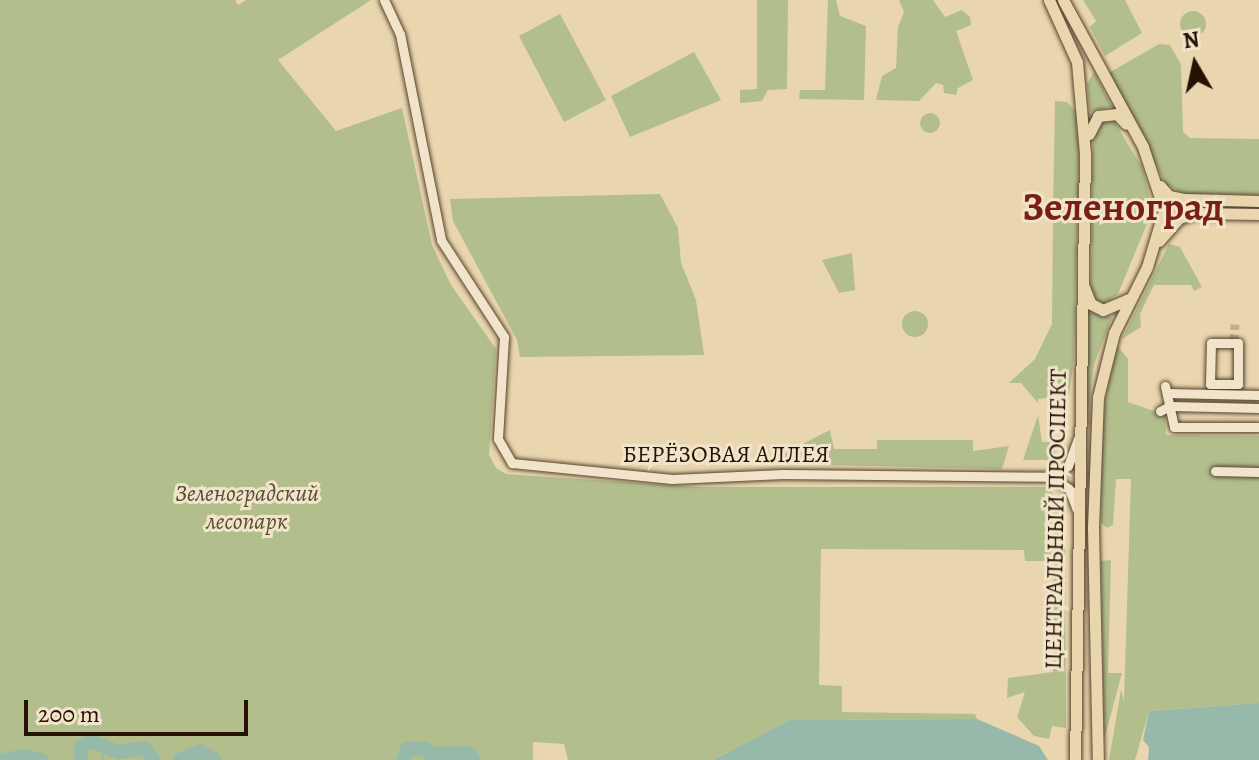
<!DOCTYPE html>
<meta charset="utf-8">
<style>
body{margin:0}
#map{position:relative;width:1259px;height:760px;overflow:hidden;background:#e9d6ae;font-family:Alegreya,serif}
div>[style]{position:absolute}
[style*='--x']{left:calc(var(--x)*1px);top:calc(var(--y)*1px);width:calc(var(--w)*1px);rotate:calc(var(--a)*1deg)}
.green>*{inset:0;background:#b3be8d}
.round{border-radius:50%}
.water>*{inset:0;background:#97b9a9}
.stream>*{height:2px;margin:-1px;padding:0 1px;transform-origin:1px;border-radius:1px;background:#97b9a9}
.river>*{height:14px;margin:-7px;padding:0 7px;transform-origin:7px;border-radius:7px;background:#97b9a9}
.minor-tunnel>*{height:9px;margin-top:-4.5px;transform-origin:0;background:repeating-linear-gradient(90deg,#c2af8c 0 9px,transparent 0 13.5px)}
.roads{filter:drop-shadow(0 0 2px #56432e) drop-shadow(0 0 2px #56432e)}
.minor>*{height:9px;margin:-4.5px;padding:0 4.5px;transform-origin:4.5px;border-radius:4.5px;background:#f1e4ca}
.major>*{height:11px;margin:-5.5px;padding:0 5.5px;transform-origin:5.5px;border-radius:5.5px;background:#e9d6ae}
span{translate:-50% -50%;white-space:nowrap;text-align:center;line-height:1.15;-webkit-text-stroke:6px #f1e4ca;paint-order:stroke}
.street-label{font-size:24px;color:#251204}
.park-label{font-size:24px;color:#574e34;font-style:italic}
.town-label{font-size:40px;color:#7a1f14;font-weight:700}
.north{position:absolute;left:1155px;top:24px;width:80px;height:80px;-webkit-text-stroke:6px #f1e4ca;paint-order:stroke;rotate:351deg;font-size:22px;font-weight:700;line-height:32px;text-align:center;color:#251204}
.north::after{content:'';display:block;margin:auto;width:28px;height:36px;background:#251204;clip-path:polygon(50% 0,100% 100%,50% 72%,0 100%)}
.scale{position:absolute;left:24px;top:700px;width:224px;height:36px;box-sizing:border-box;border:4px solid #251204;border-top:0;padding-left:10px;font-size:24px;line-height:28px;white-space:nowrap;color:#251204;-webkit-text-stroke:6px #f1e4ca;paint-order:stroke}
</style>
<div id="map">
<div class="green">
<i style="clip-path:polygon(0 0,235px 0,238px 5px,246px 0,371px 0,278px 60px,336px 131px,402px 108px,432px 245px,451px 285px,496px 349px,489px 455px,496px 468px,506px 474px,701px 487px,1051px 487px,1053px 496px,1065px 502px,1066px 728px,1052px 726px,1049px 739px,1034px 736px,1017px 717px,1025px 692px,1007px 698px,1008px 678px,1053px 672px,1054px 561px,1025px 561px,1024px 550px,821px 549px,819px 685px,842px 686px,842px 712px,975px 714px,977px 719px,789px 720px,713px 760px,568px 760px,564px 744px,533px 742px,533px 760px,0 760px)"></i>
<i style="clip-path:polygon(757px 0,788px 0,787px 89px,768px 90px,762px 101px,740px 103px,740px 90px,757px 89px)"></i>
<i style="clip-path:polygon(828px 0,836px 0,840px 16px,866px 26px,864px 100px,799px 99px,800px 90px,825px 90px)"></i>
<i style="clip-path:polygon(899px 0,933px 0,945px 17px,962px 10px,970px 17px,971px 25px,956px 31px,973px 80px,958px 88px,956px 95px,944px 93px,943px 85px,936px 83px,919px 101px,876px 100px,882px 76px,896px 68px,898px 27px,904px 12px)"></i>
<i style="clip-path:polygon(1083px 0,1125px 0,1142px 33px,1105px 56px,1090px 27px,1096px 21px)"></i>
<i class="round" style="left:1180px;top:11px;width:26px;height:26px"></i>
<i style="clip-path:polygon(560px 14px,606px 100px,564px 122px,519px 36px)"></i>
<i style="clip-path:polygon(1159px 44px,1170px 45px,1181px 65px,1183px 132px,1190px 138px,1259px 139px,1259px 195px,1183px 194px,1166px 184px,1107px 74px)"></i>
<i style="clip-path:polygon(694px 52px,721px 100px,630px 137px,611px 96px)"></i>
<i style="clip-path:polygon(1094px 72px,1112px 106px,1090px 112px,1087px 84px)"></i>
<i style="clip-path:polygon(1055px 101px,1067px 102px,1079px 115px,1078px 210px,1069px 214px,1053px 213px)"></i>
<i class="round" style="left:920px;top:113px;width:20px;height:20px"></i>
<i style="clip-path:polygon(1112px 118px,1142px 167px,1150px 199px,1149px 219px,1118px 294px,1104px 304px,1091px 295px,1093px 129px,1098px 121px)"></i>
<i style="clip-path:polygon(660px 194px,678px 228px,681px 263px,696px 300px,704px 355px,520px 357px,517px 340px,453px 221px,450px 199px)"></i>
<i style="clip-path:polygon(1053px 219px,1077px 220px,1074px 359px,1069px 395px,1038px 399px,1038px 403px,1021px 383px,1009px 383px,1035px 359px,1052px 324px)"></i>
<i style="clip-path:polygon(1169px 244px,1180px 247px,1202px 287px,1194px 291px,1191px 285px,1154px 285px,1140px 314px,1141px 327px,1122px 339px)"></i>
<i style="clip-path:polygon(852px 253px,855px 290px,839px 293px,822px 260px)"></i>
<i class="round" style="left:902px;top:311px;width:26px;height:26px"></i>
<i style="clip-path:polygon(1087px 312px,1112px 317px,1094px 365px,1086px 427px)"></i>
<i style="clip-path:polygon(1116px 344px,1128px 359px,1128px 402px,1165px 415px,1166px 435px,1259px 436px,1259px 703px,1149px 711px,1135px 760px,1109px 760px,1121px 690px,1124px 701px,1131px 479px,1116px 479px,1113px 525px,1107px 528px,1101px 523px,1102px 418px)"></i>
<i style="clip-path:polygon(1038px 415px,1042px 442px,1055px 442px,1055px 460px,1023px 460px)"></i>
<i style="clip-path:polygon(830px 430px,834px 449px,877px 449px,877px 440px,973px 440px,973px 451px,1009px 446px,1002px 469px,776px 464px,777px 457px)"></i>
<i style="clip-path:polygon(1111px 560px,1108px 673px,1122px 673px,1104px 740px,1101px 561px)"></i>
</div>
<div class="water">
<i style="clip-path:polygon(1259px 703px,1259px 760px,1148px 760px,1149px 747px,1143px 740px,1149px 711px)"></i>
<i style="clip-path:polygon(977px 719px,1039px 746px,1048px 760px,713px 760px,789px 720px)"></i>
</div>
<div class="stream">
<i style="--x:102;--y:760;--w:15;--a:-82"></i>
</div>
<div class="river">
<i style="--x:4;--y:760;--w:20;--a:-11"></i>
<i style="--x:24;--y:756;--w:18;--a:13"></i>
<i style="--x:81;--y:760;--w:14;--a:-90"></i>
<i style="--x:81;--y:746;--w:10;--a:-29"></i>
<i style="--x:90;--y:741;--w:31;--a:21"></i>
<i style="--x:119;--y:752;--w:25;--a:-9"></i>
<i style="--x:144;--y:748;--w:15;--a:53"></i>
<i style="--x:180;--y:760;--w:23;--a:-23"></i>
<i style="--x:201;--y:751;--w:17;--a:33"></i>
<i style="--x:403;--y:760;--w:12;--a:-70"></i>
<i style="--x:407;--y:749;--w:18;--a:0"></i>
<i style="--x:425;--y:749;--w:6;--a:51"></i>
<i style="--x:429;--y:754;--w:40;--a:-1.4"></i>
<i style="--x:469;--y:753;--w:8;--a:60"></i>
</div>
<div class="minor-tunnel">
<i style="--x:1234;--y:343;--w:19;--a:-87"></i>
</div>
<div class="roads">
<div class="minor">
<i style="--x:384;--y:0;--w:38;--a:65"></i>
<i style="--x:400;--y:34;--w:210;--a:78.7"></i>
<i style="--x:441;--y:240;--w:116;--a:57"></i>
<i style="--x:504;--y:337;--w:102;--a:93.4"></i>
<i style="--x:498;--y:439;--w:28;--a:60"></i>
<i style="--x:512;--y:463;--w:161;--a:5.7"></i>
<i style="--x:672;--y:479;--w:111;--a:-2.6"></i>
<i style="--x:783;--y:474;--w:269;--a:0.6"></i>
<i style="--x:1052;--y:477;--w:19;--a:-35"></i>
<i style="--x:1068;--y:466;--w:29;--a:-70"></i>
<i style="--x:1211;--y:343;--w:27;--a:0"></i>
<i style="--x:1238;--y:343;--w:41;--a:90"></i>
<i style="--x:1238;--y:384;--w:28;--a:180"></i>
<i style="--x:1210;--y:384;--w:41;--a:-88.6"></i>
<i style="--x:1165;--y:386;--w:42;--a:77.6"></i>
<i style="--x:1174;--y:427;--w:85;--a:0"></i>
<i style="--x:1167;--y:393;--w:92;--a:1.2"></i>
<i style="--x:1160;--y:411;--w:11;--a:-27"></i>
<i style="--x:1170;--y:406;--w:89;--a:1.3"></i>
<i style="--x:1215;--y:471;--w:44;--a:1.3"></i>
<i style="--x:1052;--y:477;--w:21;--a:35"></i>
<i style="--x:1069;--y:489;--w:22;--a:69"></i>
</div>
<div class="major">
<i style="--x:1049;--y:0;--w:68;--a:65.7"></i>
<i style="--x:1077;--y:62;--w:91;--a:85"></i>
<i style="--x:1085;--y:153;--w:607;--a:90.94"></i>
<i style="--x:1063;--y:0;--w:167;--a:61.4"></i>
<i style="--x:1143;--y:147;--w:66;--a:71.6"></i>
<i style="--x:1164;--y:210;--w:59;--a:106.6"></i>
<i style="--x:1147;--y:267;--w:74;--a:116.6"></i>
<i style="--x:1114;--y:333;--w:66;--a:104"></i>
<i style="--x:1098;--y:397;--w:131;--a:92.2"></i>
<i style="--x:1093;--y:528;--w:232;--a:88.8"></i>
<i style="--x:1089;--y:134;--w:20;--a:-63"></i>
<i style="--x:1098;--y:116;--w:19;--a:-6"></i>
<i style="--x:1117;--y:114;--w:13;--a:48"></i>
<i style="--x:1160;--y:186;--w:13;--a:48"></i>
<i style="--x:1169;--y:196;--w:16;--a:11"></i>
<i style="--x:1185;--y:199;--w:74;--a:1.5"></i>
<i style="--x:1159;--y:241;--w:30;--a:-49"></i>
<i style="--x:1179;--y:218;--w:18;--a:-16"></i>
<i style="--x:1196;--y:213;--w:63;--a:0.9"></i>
<i style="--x:1084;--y:287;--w:18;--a:68"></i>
<i style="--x:1091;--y:304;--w:13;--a:27"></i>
<i style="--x:1103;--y:310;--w:30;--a:-23"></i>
</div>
</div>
<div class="street-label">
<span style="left:726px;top:455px">БЕРЁЗОВАЯ АЛЛЕЯ</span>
<span style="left:1056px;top:519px;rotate:-89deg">ЦЕНТРАЛЬНЫЙ ПРОСПЕКТ</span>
</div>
<div class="park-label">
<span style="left:247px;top:508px">Зеленоградский<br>лесопарк</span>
</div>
<div class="town-label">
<span style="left:1123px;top:207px">Зеленоград</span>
</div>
<div class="north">N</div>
<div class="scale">200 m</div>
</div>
